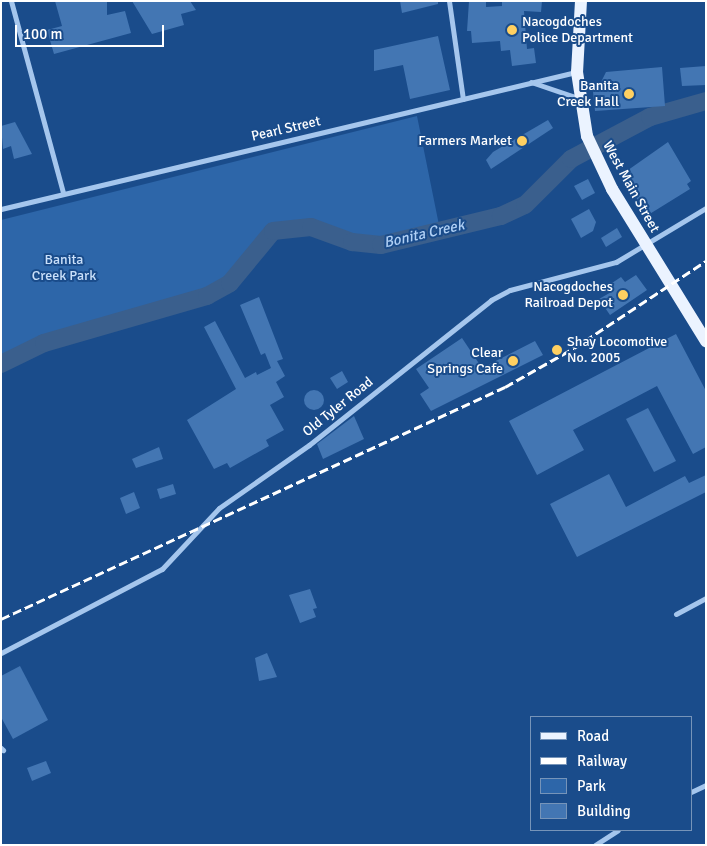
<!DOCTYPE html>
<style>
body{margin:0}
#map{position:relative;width:707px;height:846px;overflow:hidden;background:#1a4c8b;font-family:Signika,sans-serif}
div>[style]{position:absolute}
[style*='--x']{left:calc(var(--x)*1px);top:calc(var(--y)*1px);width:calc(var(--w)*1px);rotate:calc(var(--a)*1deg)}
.green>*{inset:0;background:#2d66a9}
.river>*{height:18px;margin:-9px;padding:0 9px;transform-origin:9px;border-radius:9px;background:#3a5f8d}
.building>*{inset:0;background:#4376b3}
.round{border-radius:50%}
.minor>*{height:5px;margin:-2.5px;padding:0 2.5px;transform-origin:2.5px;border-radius:2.5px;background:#a5c6ed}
.primary>*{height:12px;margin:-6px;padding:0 6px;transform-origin:6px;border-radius:6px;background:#ebf3ff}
.rail>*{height:3px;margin-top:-1.5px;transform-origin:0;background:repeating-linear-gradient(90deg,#fff 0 9px,transparent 0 13px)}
.dots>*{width:14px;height:14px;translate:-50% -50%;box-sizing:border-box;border:2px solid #1a4c8b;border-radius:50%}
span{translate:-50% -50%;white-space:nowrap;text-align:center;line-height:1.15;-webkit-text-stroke:4px #1a4c8b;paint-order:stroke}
.poi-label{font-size:14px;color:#fff}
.left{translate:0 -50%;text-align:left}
.right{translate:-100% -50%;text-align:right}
.street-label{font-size:14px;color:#fff}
.park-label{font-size:14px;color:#cae0fa}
.water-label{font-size:15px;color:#b0d0f5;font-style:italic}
.frame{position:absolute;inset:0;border:2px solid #fff;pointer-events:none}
.legend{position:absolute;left:530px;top:716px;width:162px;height:115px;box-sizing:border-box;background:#1a4c8b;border:1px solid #7694b9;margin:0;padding:6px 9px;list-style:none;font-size:15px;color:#fff}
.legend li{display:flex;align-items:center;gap:10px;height:25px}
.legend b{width:25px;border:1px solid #7694b9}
.scale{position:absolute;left:15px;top:25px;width:149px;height:22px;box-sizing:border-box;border:2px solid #fff;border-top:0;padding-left:6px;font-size:15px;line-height:18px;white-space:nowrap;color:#fff;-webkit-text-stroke:4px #1a4c8b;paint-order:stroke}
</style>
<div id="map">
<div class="green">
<i style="clip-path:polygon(417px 116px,439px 225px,380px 243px,352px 240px,312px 224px,271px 228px,255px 242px,228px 279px,205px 292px,42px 338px,1px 360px,1px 220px)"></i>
</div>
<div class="river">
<i style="--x:1;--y:364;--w:48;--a:-26"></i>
<i style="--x:44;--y:343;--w:170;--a:-16.1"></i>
<i style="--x:207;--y:296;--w:26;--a:-29"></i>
<i style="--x:230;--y:283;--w:67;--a:-50.4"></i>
<i style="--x:273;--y:231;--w:38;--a:-6"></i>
<i style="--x:311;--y:227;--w:44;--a:20.1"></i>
<i style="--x:352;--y:242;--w:29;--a:6"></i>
<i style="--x:381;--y:245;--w:123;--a:-13.6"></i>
<i style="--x:501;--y:216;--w:26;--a:-25"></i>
<i style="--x:525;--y:205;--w:65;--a:-45"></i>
<i style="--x:571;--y:159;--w:89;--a:-28"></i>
<i style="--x:650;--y:117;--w:58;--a:-15.9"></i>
</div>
<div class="building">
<i style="clip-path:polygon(55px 1px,107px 1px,107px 15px,125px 11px,131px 33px,54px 54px,47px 30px,62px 26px)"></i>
<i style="clip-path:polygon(132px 1px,190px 1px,196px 10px,181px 14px,184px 25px,152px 34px)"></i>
<i style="clip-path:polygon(400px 1px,438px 1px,438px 4px,402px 13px)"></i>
<i style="clip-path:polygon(469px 1px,486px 1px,486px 7px,502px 6px,502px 1px,542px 1px,541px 12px,524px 11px,527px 49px,534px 48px,536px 63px,512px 66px,510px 50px,501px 51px,500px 41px,472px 43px,471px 31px,467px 31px)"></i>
<i style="clip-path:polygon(438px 36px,450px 90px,410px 99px,403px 65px,374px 71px,374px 50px)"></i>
<i style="clip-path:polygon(706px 66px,706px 85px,682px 86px,680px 68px)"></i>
<i style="clip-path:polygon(662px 67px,665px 106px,595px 111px,592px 82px,601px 82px,606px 72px)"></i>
<i style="clip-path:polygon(548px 120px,553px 128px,491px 169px,486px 160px,493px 152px)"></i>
<i style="clip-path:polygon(15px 122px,32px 154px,14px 159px,11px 146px,3px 149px,1px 126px)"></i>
<i style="clip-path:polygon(668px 142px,691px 181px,687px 184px,690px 189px,648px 215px,621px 175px)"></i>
<i style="clip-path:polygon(588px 179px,595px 193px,582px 200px,574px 186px)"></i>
<i style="clip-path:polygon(589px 209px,596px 222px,593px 231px,581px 238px,571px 219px)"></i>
<i style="clip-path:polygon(617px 228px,622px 237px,606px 247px,601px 238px)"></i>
<i style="clip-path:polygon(636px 275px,647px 290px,610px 315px,599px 299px,613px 291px,609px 285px,621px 277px,625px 282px)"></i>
<i style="clip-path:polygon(259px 297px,283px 359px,277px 361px,285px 376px,276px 382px,284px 397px,270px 405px,284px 430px,266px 440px,269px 446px,230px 468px,227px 463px,214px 469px,187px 420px,236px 389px,204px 327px,215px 321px,245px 378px,256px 372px,257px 375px,271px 368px,265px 353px,261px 355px,240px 305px)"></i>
<i style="clip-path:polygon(676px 334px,706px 391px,706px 447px,693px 454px,657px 386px,573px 430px,584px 450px,537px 475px,509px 421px)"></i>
<i style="clip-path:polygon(462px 338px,482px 368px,535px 341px,543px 355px,431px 411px,420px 394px,429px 388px,416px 369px)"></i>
<i style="clip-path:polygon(342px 371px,348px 382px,337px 389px,330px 378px)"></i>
<i class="round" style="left:304px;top:390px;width:20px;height:20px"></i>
<i style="clip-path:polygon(648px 408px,676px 461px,654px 472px,626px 419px)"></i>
<i style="clip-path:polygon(354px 416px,364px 439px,323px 459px,317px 444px)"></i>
<i style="clip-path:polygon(159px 447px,163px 459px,136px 468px,132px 459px)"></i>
<i style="clip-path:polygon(609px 474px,626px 507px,685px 476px,689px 483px,706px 475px,706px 492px,577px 557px,550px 504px)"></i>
<i style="clip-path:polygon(173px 484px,176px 494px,160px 499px,157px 489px)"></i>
<i style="clip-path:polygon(134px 492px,140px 508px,126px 514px,120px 498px)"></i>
<i style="clip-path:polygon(310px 589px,317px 608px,313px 609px,316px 617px,300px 623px,289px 595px)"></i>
<i style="clip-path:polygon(267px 653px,277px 677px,259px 681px,255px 658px)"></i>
<i style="clip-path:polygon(20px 666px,48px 720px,13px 739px,1px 717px,1px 676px)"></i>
<i style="clip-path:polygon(46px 761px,51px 773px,32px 781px,27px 768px)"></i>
</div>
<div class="minor">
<i style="--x:11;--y:1;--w:199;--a:74.8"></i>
<i style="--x:449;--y:1;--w:99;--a:81.9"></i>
<i style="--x:531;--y:82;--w:50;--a:18.8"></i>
<i style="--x:1;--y:209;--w:591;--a:-13.4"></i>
<i style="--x:676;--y:614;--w:34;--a:-28"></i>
<i style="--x:1;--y:653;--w:182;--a:-27.6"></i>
<i style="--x:162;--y:569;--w:83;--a:-46.9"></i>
<i style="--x:219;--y:508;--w:110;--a:-35"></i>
<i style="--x:309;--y:445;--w:233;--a:-38.5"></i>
<i style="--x:491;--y:300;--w:21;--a:-28"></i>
<i style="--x:510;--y:290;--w:110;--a:-14.8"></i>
<i style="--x:616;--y:262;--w:105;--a:-31"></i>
<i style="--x:1;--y:748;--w:3;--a:45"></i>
<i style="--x:691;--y:792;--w:17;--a:-25"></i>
<i style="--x:595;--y:845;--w:27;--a:-33"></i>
</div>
<div class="primary">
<i style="--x:581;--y:1;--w:71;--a:93.2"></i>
<i style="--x:577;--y:72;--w:65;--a:81.1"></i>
<i style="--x:587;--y:136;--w:59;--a:64.7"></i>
<i style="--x:612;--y:189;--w:179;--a:58.3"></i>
</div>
<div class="rail">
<i style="--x:1;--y:619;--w:555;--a:-24.72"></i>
<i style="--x:505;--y:387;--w:79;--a:-29.5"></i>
<i style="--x:574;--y:348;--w:158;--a:-33.4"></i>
</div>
<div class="dots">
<i style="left:512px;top:30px;background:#ffd061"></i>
<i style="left:629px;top:94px;background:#ffd061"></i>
<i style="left:522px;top:141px;background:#ffd061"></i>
<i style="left:623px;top:295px;background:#ffd061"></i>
<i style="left:557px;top:350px;background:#ffd061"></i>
<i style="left:513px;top:361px;background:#ffd061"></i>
</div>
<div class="poi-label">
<span class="left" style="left:522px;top:30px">Nacogdoches<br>Police Department</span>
<span class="right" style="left:619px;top:94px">Banita<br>Creek Hall</span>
<span class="right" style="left:512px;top:141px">Farmers Market</span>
<span class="right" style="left:613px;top:295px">Nacogdoches<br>Railroad Depot</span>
<span class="left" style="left:567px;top:350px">Shay Locomotive<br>No. 2005</span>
<span class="right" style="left:503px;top:361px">Clear<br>Springs Cafe</span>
</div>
<div class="street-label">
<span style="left:286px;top:129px;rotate:-13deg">Pearl Street</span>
<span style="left:631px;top:187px;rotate:61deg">West Main Street</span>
<span style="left:338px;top:407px;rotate:-39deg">Old Tyler Road</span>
</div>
<div class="park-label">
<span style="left:64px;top:268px">Banita<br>Creek Park</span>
</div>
<div class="water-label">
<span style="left:424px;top:234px;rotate:-13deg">Bonita Creek</span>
</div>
<div class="frame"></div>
<ul class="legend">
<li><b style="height:6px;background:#ebf3ff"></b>Road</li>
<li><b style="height:6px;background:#fff"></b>Railway</li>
<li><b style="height:14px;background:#2d66a9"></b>Park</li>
<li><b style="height:14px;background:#4376b3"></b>Building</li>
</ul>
<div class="scale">100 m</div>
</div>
